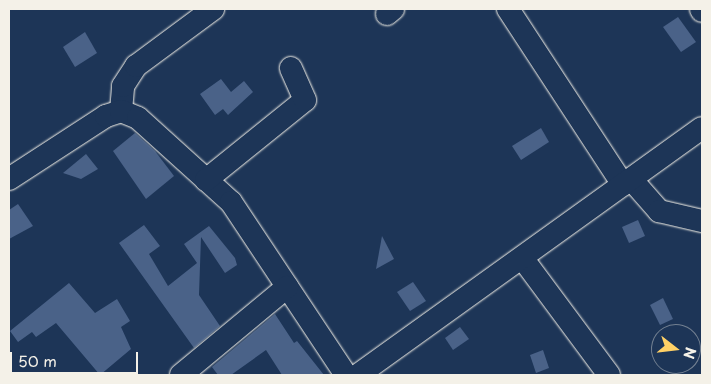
<!DOCTYPE html>
<style>
body{margin:0}
#map{position:relative;width:711px;height:384px;overflow:hidden;background:#1d3557;font-family:"Playpen Sans",sans-serif}
div>[style]{position:absolute}
[style*='--x']{left:calc(var(--x)*1px);top:calc(var(--y)*1px);width:calc(var(--w)*1px);rotate:calc(var(--a)*1deg)}
.building>*{inset:0;background:#4a6288}
.roads{filter:drop-shadow(0 0 1px #f4f1e8) drop-shadow(0 0 1px #f4f1e8)}
.minor>*{height:22px;margin:-11px;padding:0 11px;transform-origin:11px;border-radius:11px;background:#1d3557}
span{translate:-50% -50%;white-space:nowrap;text-align:center;line-height:1.15;-webkit-text-stroke:4px #1d3557;paint-order:stroke}
.frame{position:absolute;inset:0;border:10px solid #f4f1e8;pointer-events:none}
.north{position:absolute;left:651px;top:324px;width:50px;height:50px;box-sizing:border-box;background:#1d3557;border:1px solid #738091;border-radius:50%;rotate:106deg;font-size:14px;font-weight:700;line-height:20px;text-align:center;color:#f4f1e8}
.north::after{content:'';display:block;margin:auto;width:18px;height:22px;background:#ffd166;clip-path:polygon(50% 0,100% 100%,50% 72%,0 100%)}
.scale{position:absolute;left:10px;top:352px;width:128px;height:22px;box-sizing:border-box;border:2px solid #f4f1e8;border-top:0;padding-left:6px;font-size:15px;line-height:18px;white-space:nowrap;color:#f4f1e8;-webkit-text-stroke:4px #1d3557;paint-order:stroke}
</style>
<div id="map">
<div class="building">
<i style="clip-path:polygon(678px 17px,696px 42px,681px 52px,663px 27px)"></i>
<i style="clip-path:polygon(85px 32px,97px 53px,75px 67px,63px 47px)"></i>
<i style="clip-path:polygon(221px 79px,231px 92px,244px 81px,253px 92px,228px 115px,223px 109px,215px 115px,200px 94px)"></i>
<i style="clip-path:polygon(541px 128px,549px 142px,521px 160px,512px 146px)"></i>
<i style="clip-path:polygon(135px 133px,155px 151px,174px 176px,146px 199px,113px 151px)"></i>
<i style="clip-path:polygon(86px 154px,98px 169px,81px 179px,63px 173px)"></i>
<i style="clip-path:polygon(18px 204px,33px 226px,9px 239px,9px 210px)"></i>
<i style="clip-path:polygon(638px 220px,645px 236px,629px 243px,622px 227px)"></i>
<i style="clip-path:polygon(144px 225px,160px 246px,149px 254px,168px 286px,197px 263px,184px 244px,209px 226px,235px 258px,237px 265px,225px 273px,201px 237px,199px 295px,220px 326px,194px 348px,119px 243px)"></i>
<i style="clip-path:polygon(382px 236px,394px 259px,376px 269px)"></i>
<i style="clip-path:polygon(413px 282px,426px 301px,410px 311px,397px 292px)"></i>
<i style="clip-path:polygon(69px 283px,95px 313px,117px 299px,130px 321px,121px 327px,131px 349px,100px 375px,56px 323px,36px 337px,32px 332px,18px 342px,10px 331px)"></i>
<i style="clip-path:polygon(663px 298px,673px 319px,660px 325px,650px 305px)"></i>
<i style="clip-path:polygon(275px 314px,294px 343px,297px 341px,324px 375px,282px 375px,266px 350px,231px 375px,218px 375px,212px 367px)"></i>
<i style="clip-path:polygon(460px 327px,469px 339px,453px 350px,445px 338px)"></i>
<i style="clip-path:polygon(543px 350px,549px 368px,536px 373px,530px 355px)"></i>
</div>
<div class="roads">
<div class="minor">
<i style="--x:508;--y:9;--w:210;--a:56.8"></i>
<i style="--x:701;--y:9;--w:2;--a:63"></i>
<i style="--x:387;--y:14;--w:8;--a:-40"></i>
<i style="--x:121;--y:111;--w:25;--a:-85"></i>
<i style="--x:123;--y:86;--w:24;--a:-57"></i>
<i style="--x:136;--y:66;--w:96;--a:-36.5"></i>
<i style="--x:9;--y:179;--w:116;--a:-33"></i>
<i style="--x:106;--y:116;--w:16;--a:-18"></i>
<i style="--x:121;--y:111;--w:18;--a:22"></i>
<i style="--x:138;--y:118;--w:125;--a:42.1"></i>
<i style="--x:231;--y:202;--w:208;--a:56.4"></i>
<i style="--x:631;--y:179;--w:43;--a:48.8"></i>
<i style="--x:659;--y:211;--w:44;--a:13.1"></i>
<i style="--x:206;--y:180;--w:127;--a:-38.9"></i>
<i style="--x:305;--y:100;--w:35;--a:-114"></i>
<i style="--x:523;--y:259;--w:144;--a:53.4"></i>
<i style="--x:181;--y:375;--w:138;--a:-39.7"></i>
<i style="--x:358;--y:375;--w:423;--a:-35.7"></i>
</div>
</div>
<div class="frame"></div>
<div class="north">N</div>
<div class="scale">50 m</div>
</div>
